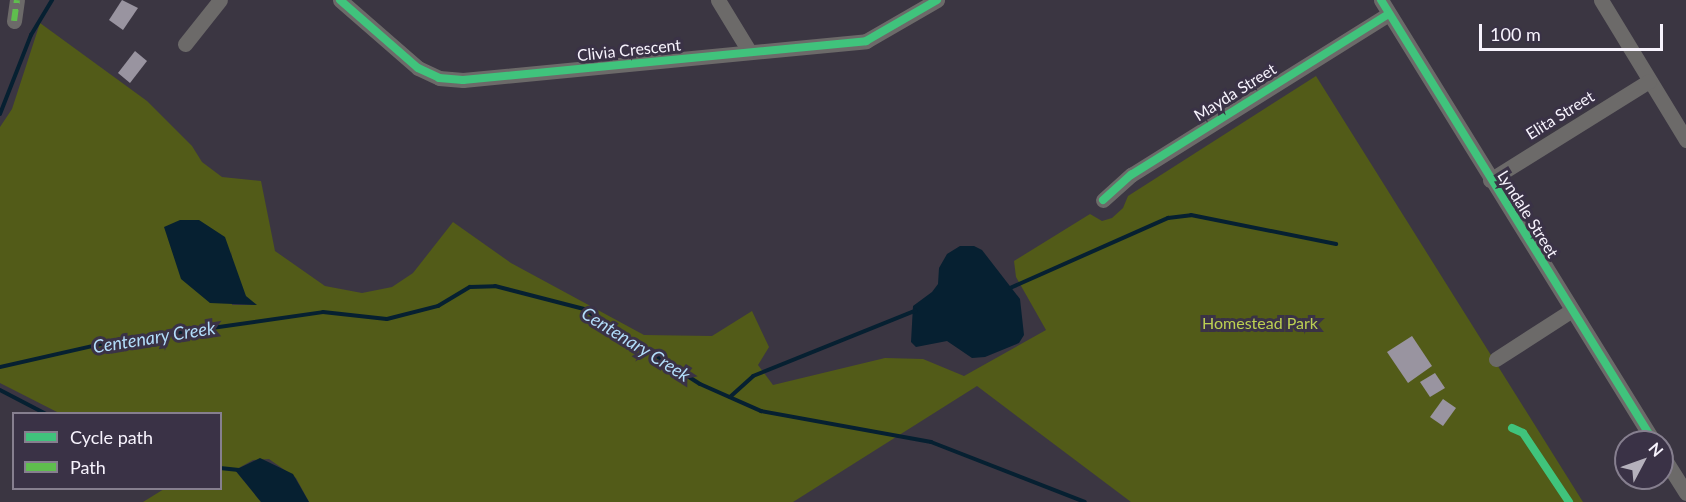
<!DOCTYPE html>
<style>
body{margin:0}
#map{position:relative;width:1686px;height:502px;overflow:hidden;background:#3b3642;font-family:Lato,sans-serif}
div>[style]{position:absolute}
[style*='--x']{left:calc(var(--x)*1px);top:calc(var(--y)*1px);width:calc(var(--w)*1px);rotate:calc(var(--a)*1deg)}
.green>*{inset:0;background:#525b18}
.water>*{inset:0;background:#062031}
.stream>*{height:4px;margin:-2px;padding:0 2px;transform-origin:2px;border-radius:2px;background:#062031}
.building>*{inset:0;background:#9994a0}
.minor>*{height:15px;margin:-7.5px;padding:0 7.5px;transform-origin:7.5px;border-radius:7.5px;background:#6c6a69}
.quiet>*{height:6px;margin-top:-3px;transform-origin:0;background:repeating-linear-gradient(90deg,#5fbe4e 0 12px,transparent 0 18px)}
.cycleway>*{height:8px;margin:-4px;padding:0 4px;transform-origin:4px;border-radius:4px;background:#40c37c}
span{translate:-50% -50%;white-space:nowrap;text-align:center;line-height:1.15;-webkit-text-stroke:6px #3a3246;paint-order:stroke}
.street-label{font-size:16px;color:#f7f3fd}
.park-label{font-size:16px;color:#bbcf52}
.water-label{font-size:18px;color:#b2ddfa;font-style:italic}
.legend{position:absolute;left:12px;top:412px;width:210px;height:78px;box-sizing:border-box;background:#3a3246;border:2px solid #867f8f;margin:0;padding:8px 10px;list-style:none;font-size:18px;color:#f7f3fd}
.legend li{display:flex;align-items:center;gap:12px;height:30px}
.legend b{width:30px;border:2px solid #867f8f}
.north{position:absolute;left:1614px;top:430px;width:60px;height:60px;box-sizing:border-box;background:#3a3246;border:2px solid #867f8f;border-radius:50%;rotate:49deg;font-size:16px;font-weight:700;line-height:24px;text-align:center;color:#f7f3fd}
.north::after{content:'';display:block;margin:auto;width:21px;height:27px;background:#b5b1bc;clip-path:polygon(50% 0,100% 100%,50% 72%,0 100%)}
.scale{position:absolute;left:1479px;top:24px;width:184px;height:27px;box-sizing:border-box;border:3px solid #f7f3fd;border-top:0;padding-left:8px;font-size:18px;line-height:21px;white-space:nowrap;color:#f7f3fd;-webkit-text-stroke:4px #3a3246;paint-order:stroke}
</style>
<div id="map">
<div class="green">
<i style="clip-path:polygon(evenodd,40px 23px,147px 101px,192px 146px,202px 162px,222px 177px,261px 181px,275px 251px,325px 286px,362px 293px,392px 287px,413px 273px,453px 222px,511px 263px,644px 335px,712px 336px,752px 311px,769px 347px,758px 365px,773px 385px,885px 358px,923px 359px,964px 376px,1046px 330px,1016px 277px,1014px 261px,1090px 214px,1102px 221px,1112px 218px,1123px 208px,1128px 196px,1316px 76px,1583px 502px,1131px 502px,977px 386px,793px 502px,309px 502px,296px 478px,269px 459px,253px 460px,235px 470px,261px 502px,143px 502px,164px 489px,220px 488px,220px 414px,59px 413px,0 383px,0 127px,12px 109px,40px 23px,231px 251px,233px 268px,246px 297px,256px 305px,232px 305px,231px 251px)"></i>
</div>
<div class="water">
<i style="clip-path:polygon(180px 220px,199px 220px,225px 237px,246px 296px,257px 305px,210px 303px,181px 279px,164px 227px)"></i>
<i style="clip-path:polygon(960px 246px,974px 246px,982px 250px,1020px 299px,1024px 335px,1019px 343px,985px 357px,972px 358px,947px 341px,916px 347px,911px 342px,913px 306px,932px 292px,938px 284px,939px 268px,947px 254px)"></i>
<i style="clip-path:polygon(260px 458px,293px 474px,309px 502px,261px 502px,235px 470px)"></i>
</div>
<div class="stream">
<i style="--x:0;--y:114;--w:85;--a:-68.6"></i>
<i style="--x:31;--y:35;--w:41;--a:-59"></i>
<i style="--x:1010;--y:288;--w:173;--a:-23.9"></i>
<i style="--x:1168;--y:218;--w:23;--a:-7"></i>
<i style="--x:1191;--y:215;--w:148;--a:11.3"></i>
<i style="--x:0;--y:367;--w:109;--a:-12.8"></i>
<i style="--x:106;--y:343;--w:219;--a:-8.1"></i>
<i style="--x:323;--y:312;--w:64;--a:6.2"></i>
<i style="--x:387;--y:319;--w:53;--a:-14.3"></i>
<i style="--x:438;--y:306;--w:37;--a:-31"></i>
<i style="--x:470;--y:287;--w:25;--a:-2"></i>
<i style="--x:495;--y:286;--w:92;--a:14.5"></i>
<i style="--x:584;--y:309;--w:138;--a:32.9"></i>
<i style="--x:700;--y:384;--w:67;--a:23.9"></i>
<i style="--x:761;--y:411;--w:173;--a:10.3"></i>
<i style="--x:931;--y:442;--w:165;--a:21.3"></i>
<i style="--x:0;--y:390;--w:52;--a:27.6"></i>
<i style="--x:730;--y:397;--w:31;--a:-42"></i>
<i style="--x:753;--y:376;--w:175;--a:-21.9"></i>
<i style="--x:220;--y:468;--w:19;--a:6"></i>
</div>
<div class="building">
<i style="clip-path:polygon(122px 0,138px 8px,123px 30px,109px 20px)"></i>
<i style="clip-path:polygon(135px 51px,147px 61px,130px 83px,118px 73px)"></i>
<i style="clip-path:polygon(1412px 336px,1432px 366px,1408px 383px,1387px 352px)"></i>
<i style="clip-path:polygon(1435px 373px,1445px 388px,1430px 397px,1420px 382px)"></i>
<i style="clip-path:polygon(1443px 399px,1456px 408px,1443px 426px,1430px 417px)"></i>
</div>
<div class="minor">
<i style="--x:340;--y:0;--w:103;--a:41.1"></i>
<i style="--x:418;--y:68;--w:23;--a:25"></i>
<i style="--x:439;--y:78;--w:24;--a:5"></i>
<i style="--x:463;--y:80;--w:405;--a:-5.5"></i>
<i style="--x:866;--y:41;--w:82;--a:-30"></i>
<i style="--x:718;--y:0;--w:60;--a:58.7"></i>
<i style="--x:1381;--y:0;--w:520;--a:58.3"></i>
<i style="--x:1601;--y:0;--w:164;--a:58.7"></i>
<i style="--x:14;--y:21;--w:21;--a:-82"></i>
<i style="--x:185;--y:44;--w:56;--a:-51.5"></i>
<i style="--x:1490;--y:180;--w:187;--a:-31.9"></i>
<i style="--x:1103;--y:200;--w:38;--a:-42"></i>
<i style="--x:1131;--y:175;--w:302;--a:-32"></i>
<i style="--x:1496;--y:359;--w:90;--a:-32.8"></i>
<i style="--x:1662;--y:455;--w:45;--a:57.7"></i>
</div>
<div class="quiet">
<i style="--x:14;--y:21;--w:21;--a:-82"></i>
</div>
<div class="cycleway">
<i style="--x:340;--y:0;--w:103;--a:41.1"></i>
<i style="--x:418;--y:68;--w:23;--a:25"></i>
<i style="--x:439;--y:78;--w:24;--a:5"></i>
<i style="--x:463;--y:80;--w:405;--a:-5.5"></i>
<i style="--x:866;--y:41;--w:82;--a:-30"></i>
<i style="--x:1381;--y:0;--w:520;--a:58.3"></i>
<i style="--x:1103;--y:200;--w:38;--a:-42"></i>
<i style="--x:1131;--y:175;--w:302;--a:-32"></i>
<i style="--x:1512;--y:428;--w:12;--a:24"></i>
<i style="--x:1523;--y:433;--w:83;--a:56.3"></i>
</div>
<div class="street-label">
<span style="left:629px;top:50px;rotate:-6deg">Clivia Crescent</span>
<span style="left:1235px;top:92px;rotate:-32deg">Mayda Street</span>
<span style="left:1560px;top:115px;rotate:-32deg">Elita Street</span>
<span style="left:1528px;top:214px;rotate:58deg">Lyndale Street</span>
</div>
<div class="park-label">
<span style="left:1260px;top:323px">Homestead Park</span>
</div>
<div class="water-label">
<span style="left:154px;top:337px;rotate:-9deg">Centenary Creek</span>
<span style="left:636px;top:344px;rotate:32deg">Centenary Creek</span>
</div>
<ul class="legend">
<li><b style="height:8px;background:#40c37c"></b>Cycle path</li>
<li><b style="height:8px;background:#5fbe4e"></b>Path</li>
</ul>
<div class="north">N</div>
<div class="scale">100 m</div>
</div>
